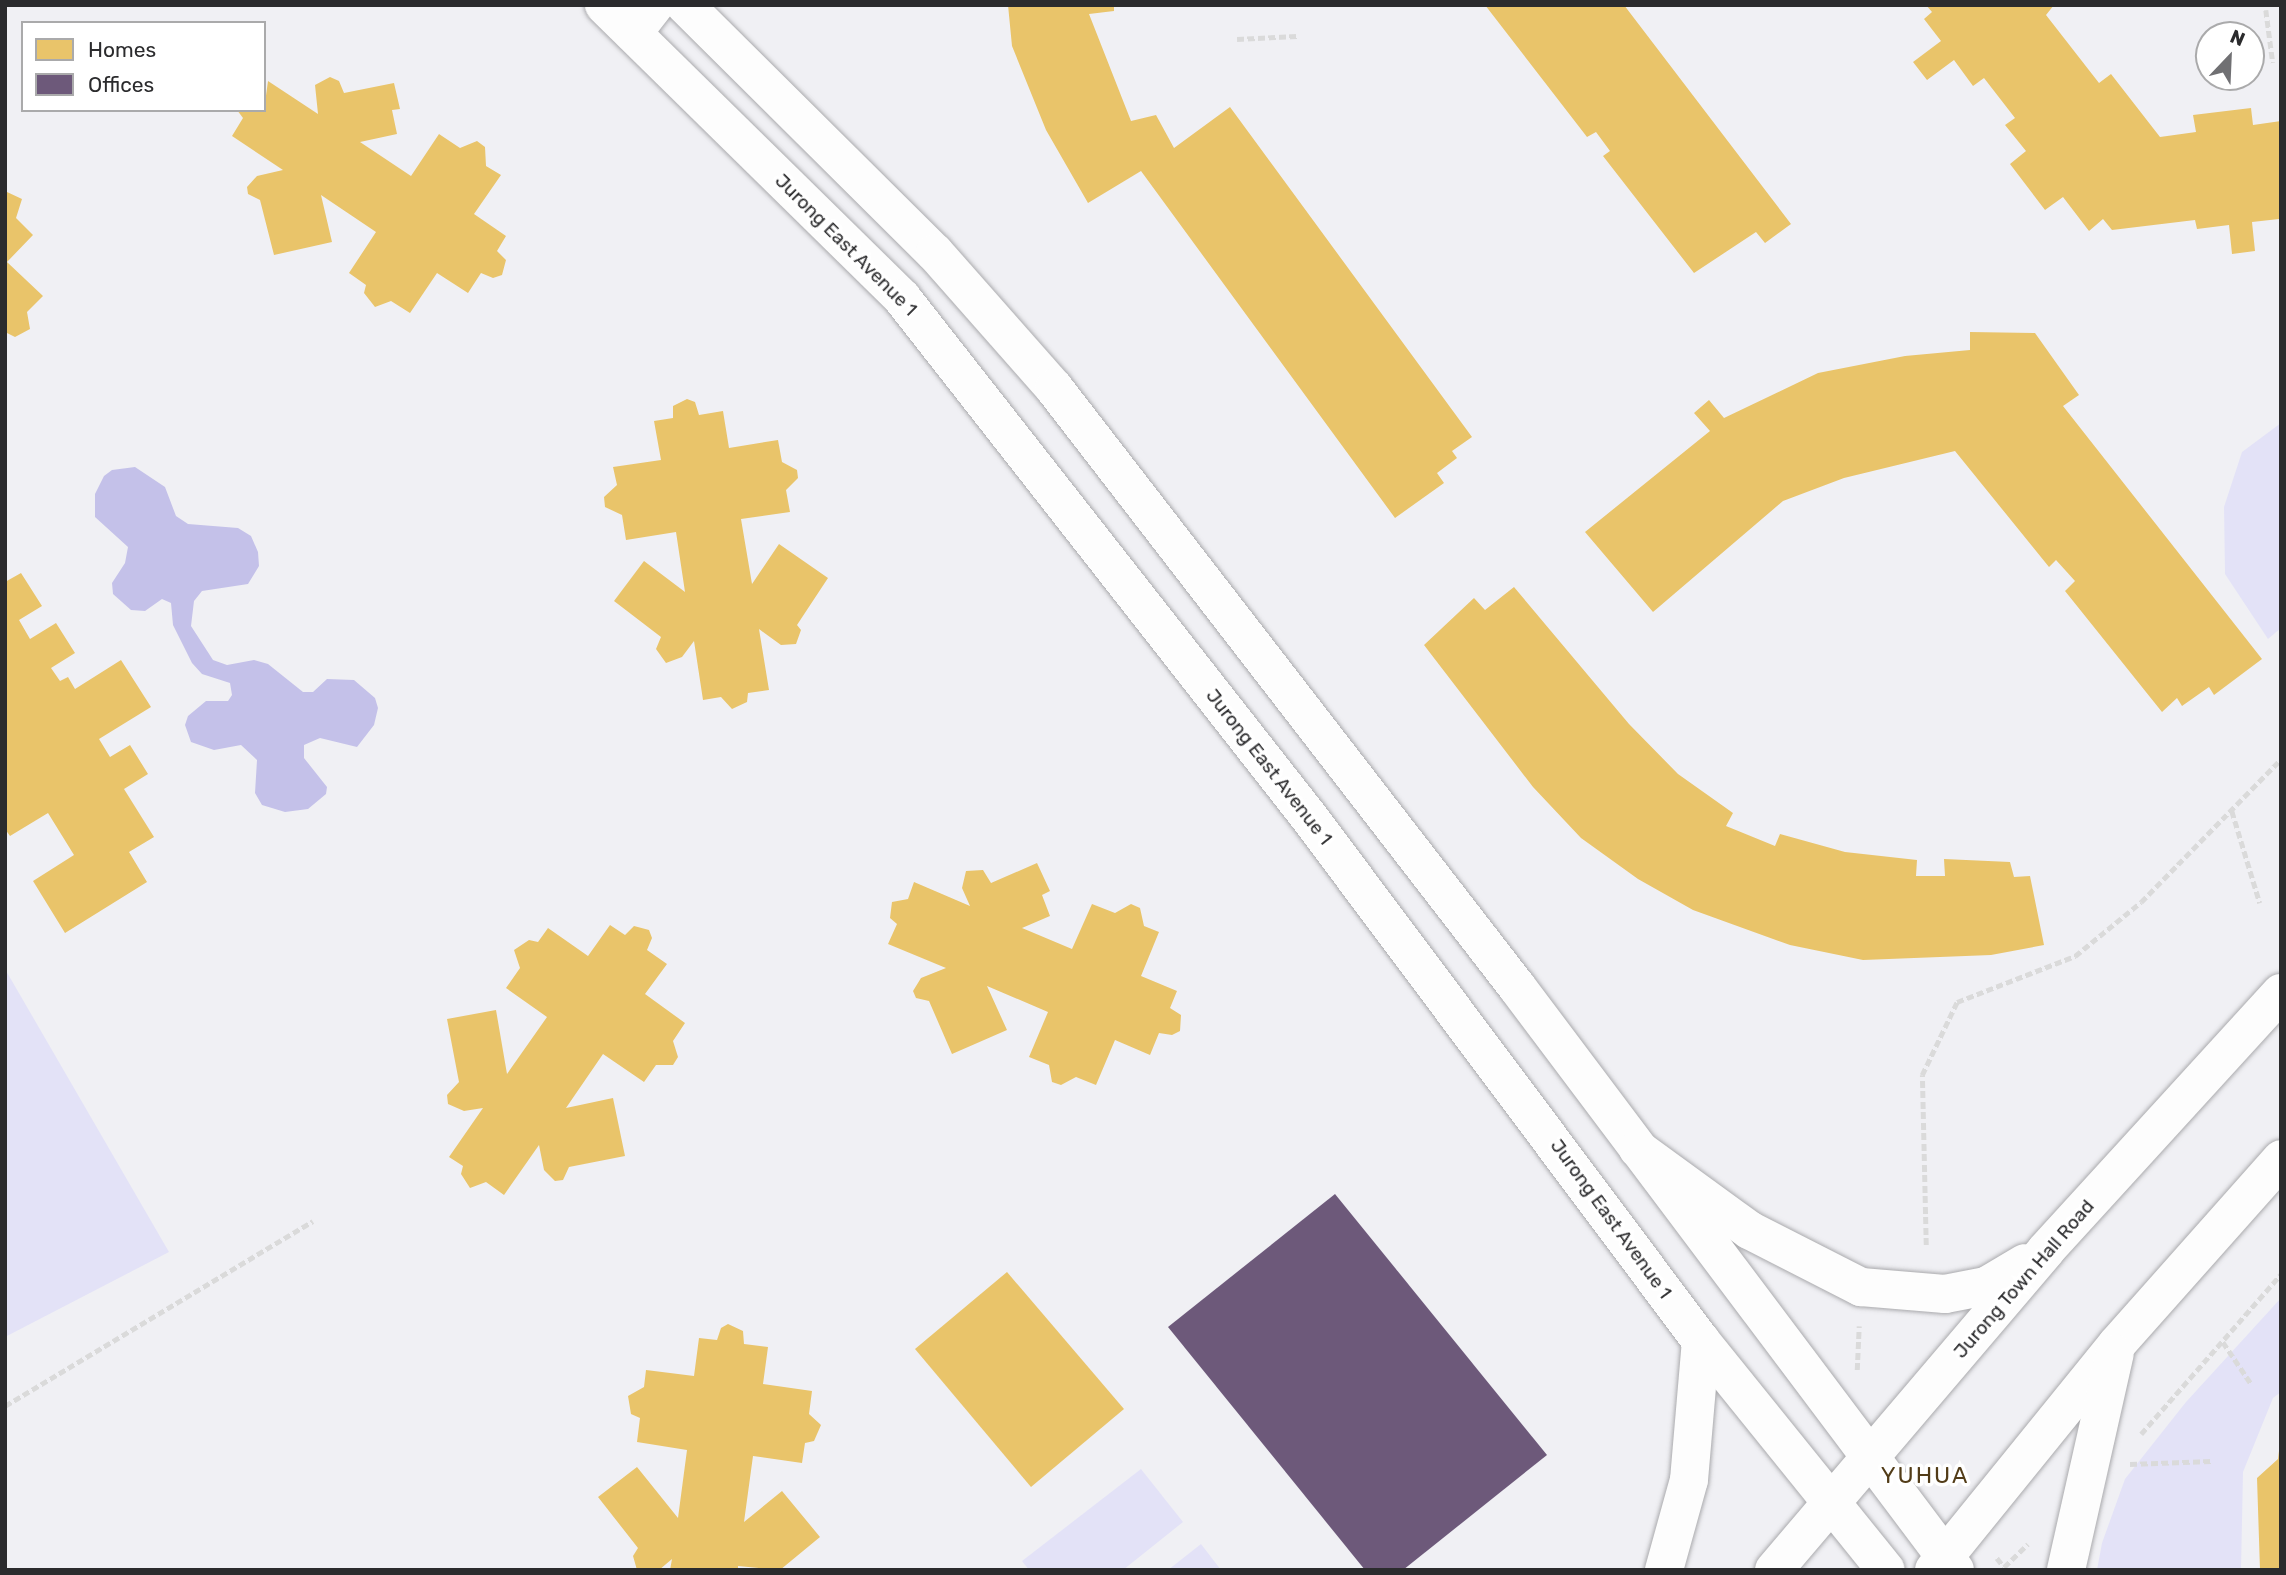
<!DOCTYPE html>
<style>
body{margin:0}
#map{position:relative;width:2286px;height:1575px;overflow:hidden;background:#f0f0f4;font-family:Rubik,sans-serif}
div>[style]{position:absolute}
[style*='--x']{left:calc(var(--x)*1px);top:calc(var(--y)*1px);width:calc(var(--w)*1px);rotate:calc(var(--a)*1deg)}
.green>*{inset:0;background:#e3e2f7}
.water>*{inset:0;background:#c4c1e9}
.homes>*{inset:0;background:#e9c46a}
.offices>*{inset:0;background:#6d597a}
.path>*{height:4.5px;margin-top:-2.25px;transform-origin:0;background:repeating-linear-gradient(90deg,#dadada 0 7px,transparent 0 10.5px)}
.roads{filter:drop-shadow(0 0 2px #aaaaad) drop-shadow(0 0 2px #aaaaad)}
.minor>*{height:38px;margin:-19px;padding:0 19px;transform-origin:19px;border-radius:19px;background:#fdfdfd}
.major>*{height:38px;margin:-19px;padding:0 19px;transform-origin:19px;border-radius:19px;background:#fdfdfd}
span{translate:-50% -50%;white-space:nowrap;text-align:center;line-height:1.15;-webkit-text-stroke:7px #fff;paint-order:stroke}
.street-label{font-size:19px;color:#2b2b2d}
.quarter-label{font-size:23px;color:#523c18;letter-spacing:2px}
.frame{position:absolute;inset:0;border:7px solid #2b2b2d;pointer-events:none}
.legend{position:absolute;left:21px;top:21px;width:245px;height:91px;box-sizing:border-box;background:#fff;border:2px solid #aaaaab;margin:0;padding:9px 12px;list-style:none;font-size:21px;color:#2b2b2d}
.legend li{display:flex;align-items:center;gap:14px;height:35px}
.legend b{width:35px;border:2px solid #aaaaab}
.north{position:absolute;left:2195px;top:21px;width:70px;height:70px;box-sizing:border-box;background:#fff;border:2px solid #aaaaab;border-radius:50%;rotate:23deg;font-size:19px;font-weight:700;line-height:28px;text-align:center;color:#2b2b2d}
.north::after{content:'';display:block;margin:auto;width:24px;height:32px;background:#707073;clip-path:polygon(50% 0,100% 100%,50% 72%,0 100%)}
</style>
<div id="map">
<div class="green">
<i style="clip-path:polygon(2281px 423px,2281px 628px,2268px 639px,2225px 574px,2224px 507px,2242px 452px)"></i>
<i style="clip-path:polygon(5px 969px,169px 1252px,5px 1337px)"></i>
<i style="clip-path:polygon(2281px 1298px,2281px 1392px,2273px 1398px,2243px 1472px,2241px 1570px,2097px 1570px,2102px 1543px,2125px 1479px,2186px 1402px)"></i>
<i style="clip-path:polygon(1141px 1469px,1183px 1522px,1123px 1570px,1029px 1570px,1022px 1561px)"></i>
<i style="clip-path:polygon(1201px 1544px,1221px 1570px,1168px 1570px)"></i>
</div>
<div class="water">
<i style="clip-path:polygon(135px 467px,165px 487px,176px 516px,188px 524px,238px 528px,251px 536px,258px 552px,259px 566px,248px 584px,202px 591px,194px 601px,191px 626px,213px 660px,227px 665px,254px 660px,268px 664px,303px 692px,313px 692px,327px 679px,354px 680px,375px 698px,378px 708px,374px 725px,357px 747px,320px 738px,304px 745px,304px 758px,327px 787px,326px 794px,308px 809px,285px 812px,262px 805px,255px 793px,257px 760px,241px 745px,214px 750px,191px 742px,185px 725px,188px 716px,206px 701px,228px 701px,232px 695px,230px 683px,202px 674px,192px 663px,173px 625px,171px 603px,162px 599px,145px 611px,131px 610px,113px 594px,112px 583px,125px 563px,128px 547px,95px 517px,95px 494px,104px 476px,112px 470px)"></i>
</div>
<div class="homes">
<i style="clip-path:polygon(1008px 5px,1114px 5px,1114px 11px,1089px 14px,1131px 121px,1156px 115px,1174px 148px,1230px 107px,1472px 437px,1452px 451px,1457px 458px,1437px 473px,1444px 483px,1395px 518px,1141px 171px,1088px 203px,1046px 130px,1012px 46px)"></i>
<i style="clip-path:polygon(1485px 5px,1624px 5px,1791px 224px,1765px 243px,1756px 232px,1694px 273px,1603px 156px,1610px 151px,1596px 132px,1587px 137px)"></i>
<i style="clip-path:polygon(1926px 5px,2054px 5px,2046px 15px,2099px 83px,2111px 74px,2160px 137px,2196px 132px,2193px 115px,2251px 108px,2253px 125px,2281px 121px,2279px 219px,2252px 222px,2255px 251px,2232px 254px,2229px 225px,2197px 229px,2195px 220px,2112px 230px,2103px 219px,2089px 231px,2063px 197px,2045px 210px,2010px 164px,2026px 151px,2005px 125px,2015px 118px,1984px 78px,1973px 86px,1954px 60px,1927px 80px,1913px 62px,1941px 41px,1924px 19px,1932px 12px)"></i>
<i style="clip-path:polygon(330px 77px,339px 81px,344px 93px,394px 83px,400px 109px,392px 110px,397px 134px,360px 142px,411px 176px,439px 134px,460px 148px,477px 141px,485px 147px,486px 166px,501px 175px,474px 214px,506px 236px,497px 251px,506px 260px,502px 275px,493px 278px,481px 273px,468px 293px,437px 273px,410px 313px,391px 301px,375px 307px,364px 293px,366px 285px,349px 273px,376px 232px,321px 195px,332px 242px,274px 255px,260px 200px,248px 194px,247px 187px,257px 176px,283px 170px,232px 136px,243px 118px,237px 110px,264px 110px,268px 81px,318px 114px,315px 85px)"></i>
<i style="clip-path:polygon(7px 192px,22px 199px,16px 218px,33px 235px,7px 262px,43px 296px,27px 312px,30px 329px,15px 337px,5px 332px)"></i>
<i style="clip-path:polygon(1970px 332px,2035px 333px,2079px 395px,2063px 406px,2262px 659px,2214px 695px,2209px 687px,2182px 706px,2177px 698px,2162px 712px,2065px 591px,2075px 581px,2056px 560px,2049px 567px,1955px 451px,1844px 478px,1783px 501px,1653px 612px,1585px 532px,1710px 431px,1694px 413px,1709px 400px,1724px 418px,1818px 373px,1905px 356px,1970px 350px)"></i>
<i style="clip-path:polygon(687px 399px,695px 402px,699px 415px,723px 411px,729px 448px,778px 440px,782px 462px,797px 470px,798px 478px,786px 490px,790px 512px,741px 519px,752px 584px,779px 544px,828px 578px,797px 625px,801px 630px,796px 644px,781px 645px,759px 629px,769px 690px,748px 693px,747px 702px,732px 709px,721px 697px,703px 700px,694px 641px,682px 657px,666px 663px,656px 649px,661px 637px,614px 601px,644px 561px,685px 592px,676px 532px,626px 540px,622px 515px,605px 507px,604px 497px,617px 485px,613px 467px,661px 460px,654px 421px,673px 418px,673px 406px)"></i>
<i style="clip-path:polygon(21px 573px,42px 606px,19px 620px,30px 639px,56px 623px,75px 653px,51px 668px,60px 681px,68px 677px,75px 689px,121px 660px,151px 707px,99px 739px,110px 757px,130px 745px,148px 774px,124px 789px,154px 837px,129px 852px,147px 882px,65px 933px,33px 881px,74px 855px,48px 813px,10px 836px,5px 829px,5px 582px)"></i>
<i style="clip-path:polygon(1514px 587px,1629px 724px,1678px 774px,1733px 813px,1726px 826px,1775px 846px,1780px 834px,1845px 852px,1917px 860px,1916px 876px,1945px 876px,1944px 859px,2010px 862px,2014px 877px,2030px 876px,2044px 945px,1991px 955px,1863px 960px,1790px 945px,1693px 910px,1638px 879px,1581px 838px,1533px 787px,1424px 645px,1474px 598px,1485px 610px)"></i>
<i style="clip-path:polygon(1037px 863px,1050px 891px,1042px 895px,1050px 916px,1022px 928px,1072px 949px,1092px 904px,1115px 913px,1131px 904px,1140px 908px,1144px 926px,1159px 932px,1141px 976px,1177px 991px,1170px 1008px,1181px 1015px,1180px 1031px,1172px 1035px,1159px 1033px,1150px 1055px,1115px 1040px,1096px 1085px,1076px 1077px,1061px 1085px,1052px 1082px,1049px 1065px,1029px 1057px,1048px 1012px,987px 986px,1007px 1030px,952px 1054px,929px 1001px,916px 998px,913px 991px,921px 978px,946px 968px,888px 944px,897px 924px,890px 918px,892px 902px,908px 899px,914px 882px,970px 906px,962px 888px,966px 871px,983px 870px,991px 883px)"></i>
<i style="clip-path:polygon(610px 925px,625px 935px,634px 926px,649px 930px,652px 938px,647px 950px,667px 964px,645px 994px,685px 1023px,673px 1041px,678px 1057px,673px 1065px,656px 1065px,644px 1082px,603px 1054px,566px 1108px,613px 1098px,625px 1156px,569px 1167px,563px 1180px,555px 1181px,544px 1170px,539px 1145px,504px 1195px,486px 1182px,470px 1188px,461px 1174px,463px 1166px,449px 1157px,483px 1108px,464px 1111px,448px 1104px,447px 1095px,459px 1082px,447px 1019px,496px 1010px,507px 1074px,547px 1017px,506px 988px,520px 968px,514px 950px,529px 940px,538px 942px,548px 928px,588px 956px)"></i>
<i style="clip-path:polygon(1007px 1272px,1124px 1409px,1031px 1487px,915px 1349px)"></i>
<i style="clip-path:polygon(728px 1324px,743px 1331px,744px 1344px,768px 1347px,763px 1384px,812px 1391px,809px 1414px,821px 1425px,814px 1441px,805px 1443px,802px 1463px,753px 1456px,744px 1522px,782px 1491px,820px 1537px,780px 1570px,738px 1566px,738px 1570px,670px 1570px,672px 1559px,659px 1570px,637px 1570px,633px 1556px,638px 1548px,598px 1497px,637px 1467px,678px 1518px,687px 1450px,637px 1442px,640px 1418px,631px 1414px,628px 1396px,644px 1387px,646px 1370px,694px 1376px,699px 1338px,717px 1340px,721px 1328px)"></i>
<i style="clip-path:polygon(2279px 1451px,2281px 1570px,2260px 1570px,2257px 1478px,2278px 1459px)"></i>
</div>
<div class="offices">
<i style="clip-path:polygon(1335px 1194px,1547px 1455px,1403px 1570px,1365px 1570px,1168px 1327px)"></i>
</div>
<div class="path">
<i style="--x:2266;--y:10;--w:53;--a:82.5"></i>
<i style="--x:1237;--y:39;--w:60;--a:-2.9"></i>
<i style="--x:2232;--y:811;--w:96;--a:73.1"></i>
<i style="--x:1926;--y:1245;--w:170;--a:-91.3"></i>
<i style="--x:1922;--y:1075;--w:81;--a:-64.4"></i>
<i style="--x:1957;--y:1002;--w:127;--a:-21.3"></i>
<i style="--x:2075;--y:956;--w:85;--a:-39.3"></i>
<i style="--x:2141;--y:902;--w:200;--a:-45.6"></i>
<i style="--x:2223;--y:1342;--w:52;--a:56"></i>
<i style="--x:1857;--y:1370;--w:44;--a:-87.4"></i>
<i style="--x:5;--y:1406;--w:359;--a:-31"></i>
<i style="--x:2141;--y:1434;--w:213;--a:-48.8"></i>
<i style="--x:2130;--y:1464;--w:81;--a:-2.1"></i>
<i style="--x:1997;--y:1558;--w:11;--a:52"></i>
<i style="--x:2004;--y:1567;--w:33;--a:-44"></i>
</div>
<div class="roads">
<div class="minor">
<i style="--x:604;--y:5;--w:418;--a:44.5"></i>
<i style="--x:902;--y:298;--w:660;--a:51.9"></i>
<i style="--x:1309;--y:817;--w:654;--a:53.2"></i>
<i style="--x:1701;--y:1341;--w:294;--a:51.1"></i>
<i style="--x:685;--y:5;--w:352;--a:44.8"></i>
<i style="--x:935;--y:253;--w:180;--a:48.6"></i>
<i style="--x:1054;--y:388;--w:757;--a:52.3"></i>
<i style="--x:1517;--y:987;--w:729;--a:53.08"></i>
<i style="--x:633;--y:33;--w:36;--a:-52"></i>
</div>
<div class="major">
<i style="--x:1638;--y:1149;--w:137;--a:36.1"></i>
<i style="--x:1749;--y:1230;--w:126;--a:27"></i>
<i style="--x:1861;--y:1287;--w:84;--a:4.8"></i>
<i style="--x:1945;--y:1294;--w:42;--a:-11"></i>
<i style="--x:1986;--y:1286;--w:45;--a:-30.5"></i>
<i style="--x:1664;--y:1570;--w:93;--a:-74.5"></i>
<i style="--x:1689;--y:1480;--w:140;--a:-85.1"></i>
<i style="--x:1774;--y:1570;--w:420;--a:-49.6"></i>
<i style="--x:2046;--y:1250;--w:348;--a:-47.6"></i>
<i style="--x:1934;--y:1570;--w:291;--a:-51"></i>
<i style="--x:2117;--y:1344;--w:247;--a:-48.4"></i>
<i style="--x:2066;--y:1570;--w:222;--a:-77.3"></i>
</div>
</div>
<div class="street-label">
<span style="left:846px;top:245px;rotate:45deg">Jurong East Avenue 1</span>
<span style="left:1269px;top:767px;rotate:52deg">Jurong East Avenue 1</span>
<span style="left:1611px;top:1219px;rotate:54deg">Jurong East Avenue 1</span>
<span style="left:2024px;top:1279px;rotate:-49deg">Jurong Town Hall Road</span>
</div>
<div class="quarter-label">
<span style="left:1925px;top:1475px">YUHUA</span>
</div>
<div class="frame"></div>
<ul class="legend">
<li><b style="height:19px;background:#e9c46a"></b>Homes</li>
<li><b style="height:19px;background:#6d597a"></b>Offices</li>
</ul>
<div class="north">N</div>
</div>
